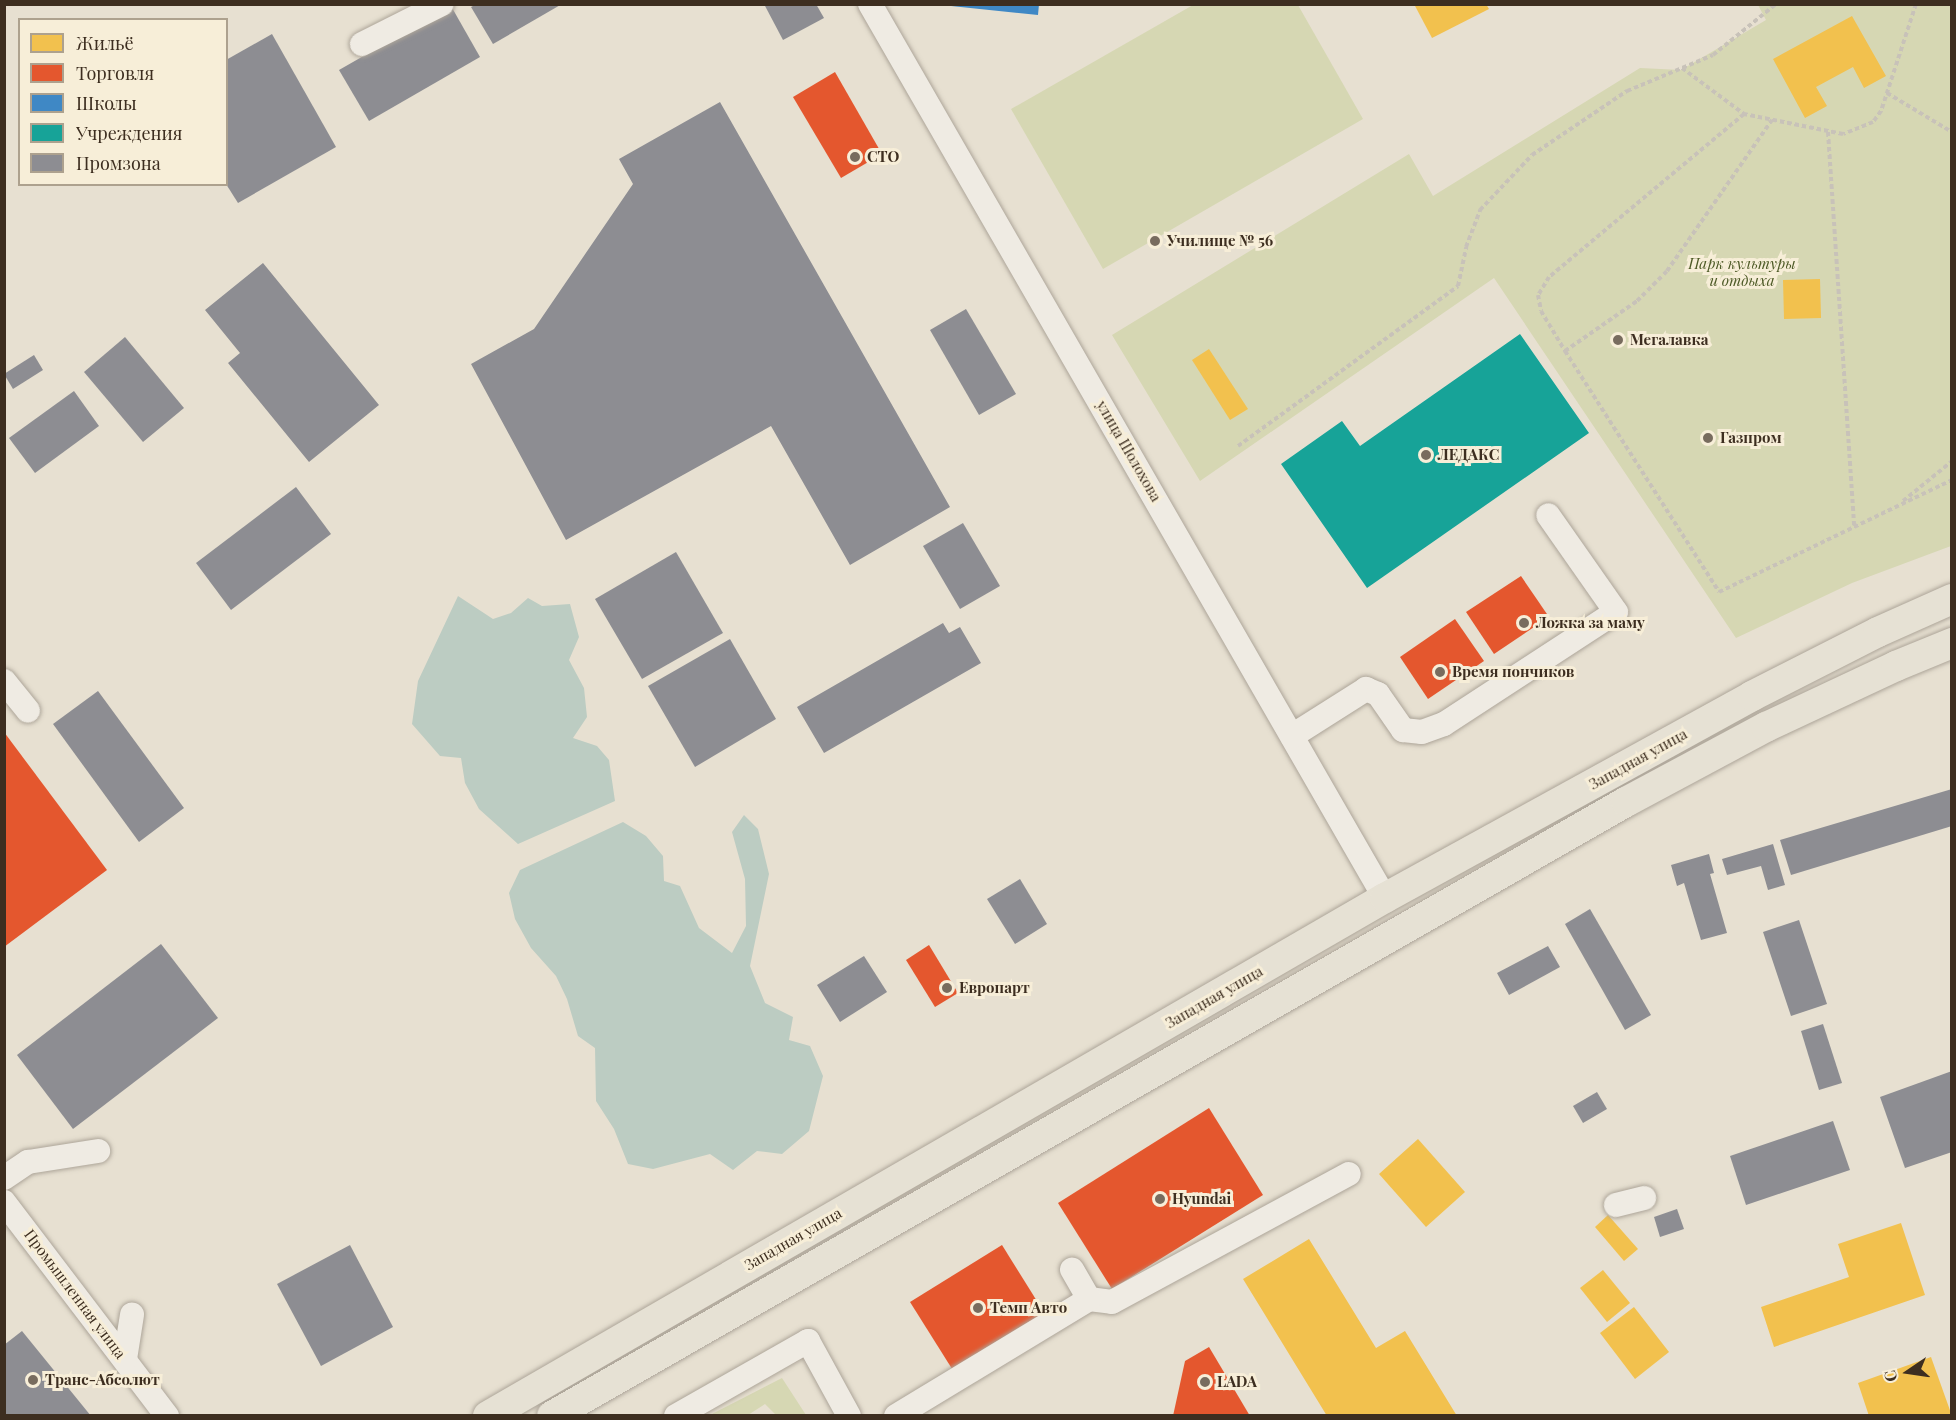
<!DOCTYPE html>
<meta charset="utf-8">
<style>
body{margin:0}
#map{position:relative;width:1956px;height:1420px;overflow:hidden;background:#e7e0d1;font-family:"Playfair Display",serif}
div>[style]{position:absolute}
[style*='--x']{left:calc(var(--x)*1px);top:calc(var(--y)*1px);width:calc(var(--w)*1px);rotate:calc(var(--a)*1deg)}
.green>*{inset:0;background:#d6d7b3}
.water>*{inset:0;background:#bcccc2}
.homes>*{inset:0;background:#f2c14e}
.shops>*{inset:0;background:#e4572e}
.schools>*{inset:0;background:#3f88c5}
.public>*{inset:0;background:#17a398}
.industry>*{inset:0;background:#8d8d92}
.path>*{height:4px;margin-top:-2px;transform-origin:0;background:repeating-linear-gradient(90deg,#c8c2b9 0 4.5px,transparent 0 7.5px)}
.roads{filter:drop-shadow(0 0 2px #ada599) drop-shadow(0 0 2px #ada599)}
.minor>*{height:24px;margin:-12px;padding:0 12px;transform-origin:12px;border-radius:12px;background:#efebe3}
.major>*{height:30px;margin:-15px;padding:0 15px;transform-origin:15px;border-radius:15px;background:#e6e1d4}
.dots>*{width:16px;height:16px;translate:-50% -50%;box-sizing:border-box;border:3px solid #f7eed8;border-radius:50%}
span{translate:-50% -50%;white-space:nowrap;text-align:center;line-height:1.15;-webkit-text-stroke:6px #f7eed8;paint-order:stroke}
.poi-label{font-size:15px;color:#3d2e20;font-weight:700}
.left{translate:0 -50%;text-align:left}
.park-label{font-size:15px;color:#4d5a26;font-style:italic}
.street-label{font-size:15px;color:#3d2e20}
.frame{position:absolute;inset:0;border:6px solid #3d2e20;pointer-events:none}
.legend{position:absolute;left:18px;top:18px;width:210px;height:168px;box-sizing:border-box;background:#f7eed8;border:2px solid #ada18e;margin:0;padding:8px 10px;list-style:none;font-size:18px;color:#3d2e20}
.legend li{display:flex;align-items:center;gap:12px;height:30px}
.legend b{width:30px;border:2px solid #ada18e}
.north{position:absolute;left:1878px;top:1342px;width:60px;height:60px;-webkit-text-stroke:4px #f7eed8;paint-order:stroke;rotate:257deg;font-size:16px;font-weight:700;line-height:24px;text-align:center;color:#3d2e20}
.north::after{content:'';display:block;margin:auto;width:21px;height:27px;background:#3d2e20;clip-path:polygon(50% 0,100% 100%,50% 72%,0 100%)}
</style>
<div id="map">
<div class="green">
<i style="clip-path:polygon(1298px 5px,1363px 119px,1103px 269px,1011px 109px,1193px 5px)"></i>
<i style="clip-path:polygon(1758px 5px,1951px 5px,1951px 546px,1852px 583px,1736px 638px,1494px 278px,1200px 481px,1112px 335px,1409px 154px,1433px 196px,1640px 68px,1681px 70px,1766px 20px)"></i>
<i style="clip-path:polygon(782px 1378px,806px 1415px,776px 1415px,765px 1404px,748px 1415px,710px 1415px)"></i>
</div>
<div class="water">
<i style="clip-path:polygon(458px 596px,493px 619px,511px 613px,528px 598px,542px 606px,570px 604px,579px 637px,569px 660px,584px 688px,587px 717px,573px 738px,597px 746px,609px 760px,615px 801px,518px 844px,479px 809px,465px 783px,461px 758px,440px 756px,412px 724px,418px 681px)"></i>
<i style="clip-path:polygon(744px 815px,758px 829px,769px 874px,750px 966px,765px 1003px,793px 1017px,789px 1040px,810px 1046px,823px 1076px,809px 1131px,782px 1154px,757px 1151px,733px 1170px,710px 1154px,653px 1169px,628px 1164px,614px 1129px,596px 1101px,595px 1048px,578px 1036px,567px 999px,556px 976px,531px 948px,515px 919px,509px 893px,520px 870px,623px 822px,646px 836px,663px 856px,664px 881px,680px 886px,699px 928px,732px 953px,746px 926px,745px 879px,732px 832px)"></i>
</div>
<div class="homes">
<i style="clip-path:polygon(1414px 4px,1486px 4px,1489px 9px,1432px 38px)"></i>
<i style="clip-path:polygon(1852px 16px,1886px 76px,1864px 88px,1853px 67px,1816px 87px,1827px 106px,1805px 118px,1773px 59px)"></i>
<i style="clip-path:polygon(1820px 279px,1821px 318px,1784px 319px,1783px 280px)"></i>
<i style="clip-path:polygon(1209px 349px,1248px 409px,1230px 420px,1192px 360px)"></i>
<i style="clip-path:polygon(1418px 1139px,1465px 1192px,1426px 1227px,1379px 1174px)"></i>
<i style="clip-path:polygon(1608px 1215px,1638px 1249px,1624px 1261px,1595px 1227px)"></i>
<i style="clip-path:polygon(1901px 1223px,1925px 1295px,1774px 1347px,1761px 1307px,1849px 1277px,1838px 1244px)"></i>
<i style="clip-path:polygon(1309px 1239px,1376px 1348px,1405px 1331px,1457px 1416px,1327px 1416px,1243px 1279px)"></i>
<i style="clip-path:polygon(1603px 1270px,1630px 1303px,1607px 1322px,1580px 1288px)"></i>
<i style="clip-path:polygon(1634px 1307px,1669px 1352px,1635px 1379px,1600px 1333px)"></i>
<i style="clip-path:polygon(1931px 1357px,1952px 1416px,1869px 1416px,1858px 1383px)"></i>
</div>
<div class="shops">
<i style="clip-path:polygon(835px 72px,882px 154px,841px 178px,793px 97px)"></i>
<i style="clip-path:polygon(1521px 576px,1549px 617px,1494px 654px,1466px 612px)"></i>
<i style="clip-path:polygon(1455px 619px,1484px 661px,1428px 699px,1400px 657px)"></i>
<i style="clip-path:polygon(4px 732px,107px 870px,4px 947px)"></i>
<i style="clip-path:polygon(929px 945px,958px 993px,935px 1007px,906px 960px)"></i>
<i style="clip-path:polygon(1209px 1108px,1263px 1195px,1112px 1289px,1058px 1203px)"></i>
<i style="clip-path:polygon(1002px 1245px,1045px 1314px,954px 1372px,910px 1302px)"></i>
<i style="clip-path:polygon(1209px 1347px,1250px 1416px,1173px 1416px,1185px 1361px)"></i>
</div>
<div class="schools">
<i style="clip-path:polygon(932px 4px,1039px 4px,1038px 15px)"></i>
</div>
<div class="public">
<i style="clip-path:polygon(1520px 334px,1589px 433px,1367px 588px,1281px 464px,1342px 421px,1360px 446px)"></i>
</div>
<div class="industry">
<i style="clip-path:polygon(477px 4px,562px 4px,493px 44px,471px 7px)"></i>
<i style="clip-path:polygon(764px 4px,816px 4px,824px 18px,783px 40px)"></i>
<i style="clip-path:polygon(451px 6px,480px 57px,369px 121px,339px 70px)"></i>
<i style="clip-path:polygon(272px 34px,336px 147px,238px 203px,226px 184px,226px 60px)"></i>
<i style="clip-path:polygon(720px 102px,950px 507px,850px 565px,771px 426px,566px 540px,471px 364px,534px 329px,633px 184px,619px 159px)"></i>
<i style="clip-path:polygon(263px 263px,379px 405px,309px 462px,228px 363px,240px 353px,205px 310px)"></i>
<i style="clip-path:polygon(966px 309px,1016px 394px,979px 415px,930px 330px)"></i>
<i style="clip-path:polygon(125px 337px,184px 408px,143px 442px,84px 372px)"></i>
<i style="clip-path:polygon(34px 355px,43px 370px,13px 389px,4px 374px)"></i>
<i style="clip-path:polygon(74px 391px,99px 426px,35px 473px,9px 438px)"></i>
<i style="clip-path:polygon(296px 487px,331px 534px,231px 610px,196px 563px)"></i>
<i style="clip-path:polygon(963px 523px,1000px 586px,960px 609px,923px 546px)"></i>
<i style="clip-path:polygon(676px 552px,723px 633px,642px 679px,595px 599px)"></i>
<i style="clip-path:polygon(943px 623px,949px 633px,960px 627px,981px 663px,824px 753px,797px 707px)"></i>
<i style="clip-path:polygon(730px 639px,776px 719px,695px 767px,648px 686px)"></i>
<i style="clip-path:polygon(98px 691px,184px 808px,139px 842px,53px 724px)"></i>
<i style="clip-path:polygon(1952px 789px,1952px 826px,1791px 875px,1780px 840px)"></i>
<i style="clip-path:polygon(1773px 844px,1785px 885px,1768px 890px,1761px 866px,1727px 875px,1722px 859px)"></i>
<i style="clip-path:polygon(1709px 854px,1714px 873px,1710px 874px,1727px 933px,1701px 940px,1684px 883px,1677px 886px,1671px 865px)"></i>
<i style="clip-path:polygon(1020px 879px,1047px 924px,1015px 944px,987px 899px)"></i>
<i style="clip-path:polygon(1590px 909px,1651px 1015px,1625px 1030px,1565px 924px)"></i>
<i style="clip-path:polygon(1799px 920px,1827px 1004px,1791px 1016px,1763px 932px)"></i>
<i style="clip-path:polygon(161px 944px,218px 1018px,73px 1129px,17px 1055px)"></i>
<i style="clip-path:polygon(1548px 946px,1560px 967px,1509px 995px,1497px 973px)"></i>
<i style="clip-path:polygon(864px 956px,887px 992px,840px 1022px,817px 985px)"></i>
<i style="clip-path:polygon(1823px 1024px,1842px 1083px,1819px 1090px,1801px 1031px)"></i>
<i style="clip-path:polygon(1952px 1071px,1952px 1152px,1905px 1168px,1880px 1097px)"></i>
<i style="clip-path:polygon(1597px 1092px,1607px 1109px,1583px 1123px,1573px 1106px)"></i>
<i style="clip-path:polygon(1833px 1121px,1850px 1170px,1746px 1205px,1730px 1156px)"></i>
<i style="clip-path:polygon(1677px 1209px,1684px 1229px,1660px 1237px,1654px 1217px)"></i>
<i style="clip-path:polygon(350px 1245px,393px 1327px,321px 1366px,277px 1284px)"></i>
<i style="clip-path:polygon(22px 1331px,91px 1416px,4px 1416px,4px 1345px)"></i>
</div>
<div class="path">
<i style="--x:1916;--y:4;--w:113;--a:108.1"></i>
<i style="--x:1881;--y:111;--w:14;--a:126"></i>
<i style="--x:1873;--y:122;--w:32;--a:158"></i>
<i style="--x:1843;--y:134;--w:101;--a:-168.6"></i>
<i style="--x:1744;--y:114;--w:254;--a:140.1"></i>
<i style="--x:1549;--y:277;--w:21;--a:121"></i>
<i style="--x:1538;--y:295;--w:16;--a:79"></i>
<i style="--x:1541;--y:311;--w:47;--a:59"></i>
<i style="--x:1565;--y:351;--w:286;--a:57.4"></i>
<i style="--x:1719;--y:592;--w:259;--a:-25.7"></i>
<i style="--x:1682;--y:68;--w:77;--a:36.6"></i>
<i style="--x:1887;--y:93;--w:76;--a:31"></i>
<i style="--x:1828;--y:132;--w:394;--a:86.2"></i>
<i style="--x:1565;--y:351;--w:88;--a:-34.8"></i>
<i style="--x:1637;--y:301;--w:42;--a:-45"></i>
<i style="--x:1667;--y:271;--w:184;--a:-55.2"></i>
<i style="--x:1238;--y:446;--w:272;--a:-36"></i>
<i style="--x:1458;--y:286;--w:40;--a:-78"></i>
<i style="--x:1466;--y:247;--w:40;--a:-69"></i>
<i style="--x:1480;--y:210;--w:76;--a:-46.6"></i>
<i style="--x:1532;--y:155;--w:115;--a:-34"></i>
<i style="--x:1627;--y:91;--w:93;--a:-22.7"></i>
<i style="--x:1713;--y:55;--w:81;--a:-39"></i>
<i style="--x:1903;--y:501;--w:63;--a:-39.2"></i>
</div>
<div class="roads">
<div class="minor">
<i style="--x:870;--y:4;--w:1032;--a:60.06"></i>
<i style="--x:362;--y:44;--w:89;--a:-26.6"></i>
<i style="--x:4;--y:681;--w:38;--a:51"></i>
<i style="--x:1292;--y:736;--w:88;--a:-32.4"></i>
<i style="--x:1366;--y:689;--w:13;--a:23"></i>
<i style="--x:1378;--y:694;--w:44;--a:55.2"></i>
<i style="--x:1403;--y:730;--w:19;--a:6"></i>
<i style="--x:1422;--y:732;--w:23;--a:-20"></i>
<i style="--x:1444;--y:724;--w:205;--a:-33.1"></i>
<i style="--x:1616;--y:612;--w:118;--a:-125"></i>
<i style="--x:4;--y:1178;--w:29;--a:-34"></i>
<i style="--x:28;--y:1162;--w:71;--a:-8.9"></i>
<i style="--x:4;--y:1202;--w:269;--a:52.7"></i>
<i style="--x:1616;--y:1205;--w:29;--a:-14"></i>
<i style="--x:1089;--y:1299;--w:23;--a:7"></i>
<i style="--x:1112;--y:1302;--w:269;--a:-28.4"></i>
<i style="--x:125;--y:1359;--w:45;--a:-81"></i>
<i style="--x:676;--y:1416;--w:152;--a:-29.6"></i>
<i style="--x:808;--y:1341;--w:85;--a:61.3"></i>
<i style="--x:896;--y:1416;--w:226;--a:-31.2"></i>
<i style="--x:1089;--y:1299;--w:34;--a:-120"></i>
</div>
<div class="major">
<i style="--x:488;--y:1416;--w:1036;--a:-30.01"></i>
<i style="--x:1385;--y:898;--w:419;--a:-28.8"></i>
<i style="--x:1752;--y:696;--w:141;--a:-26.9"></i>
<i style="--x:1878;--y:632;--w:81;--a:-24"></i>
<i style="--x:552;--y:1416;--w:1237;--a:-29.76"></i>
<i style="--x:1626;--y:802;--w:159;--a:-28.2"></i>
<i style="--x:1766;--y:727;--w:144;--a:-25.1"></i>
<i style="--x:1896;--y:666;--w:61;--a:-22.3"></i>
</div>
</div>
<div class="dots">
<i style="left:855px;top:157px;background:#786c5e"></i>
<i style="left:1155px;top:241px;background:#786c5e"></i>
<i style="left:1618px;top:340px;background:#786c5e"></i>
<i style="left:1708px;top:438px;background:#786c5e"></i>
<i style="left:1426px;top:455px;background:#786c5e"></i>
<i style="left:1524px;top:623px;background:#786c5e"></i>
<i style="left:1440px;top:672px;background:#786c5e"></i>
<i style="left:947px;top:988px;background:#786c5e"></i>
<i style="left:1160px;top:1199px;background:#786c5e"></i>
<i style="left:978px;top:1308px;background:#786c5e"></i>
<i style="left:33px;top:1380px;background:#786c5e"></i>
<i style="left:1205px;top:1382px;background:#786c5e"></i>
</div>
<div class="poi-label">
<span class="left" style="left:867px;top:157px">СТО</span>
<span class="left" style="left:1167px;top:241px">Училище № 56</span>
<span class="left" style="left:1630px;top:340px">Мегалавка</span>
<span class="left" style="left:1720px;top:438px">Газпром</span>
<span class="left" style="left:1438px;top:455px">ЛЕДАКС</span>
<span class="left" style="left:1536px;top:623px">Ложка за маму</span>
<span class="left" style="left:1452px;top:672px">Время пончиков</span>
<span class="left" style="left:959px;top:988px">Европарт</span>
<span class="left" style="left:1172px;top:1199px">Hyundai</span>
<span class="left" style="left:990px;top:1308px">Темп Авто</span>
<span class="left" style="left:45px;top:1380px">Транс-Абсолют</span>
<span class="left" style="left:1217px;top:1382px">LADA</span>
</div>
<div class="park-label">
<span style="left:1742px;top:272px">Парк культуры<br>и отдыха</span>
</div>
<div class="street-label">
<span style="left:1129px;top:451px;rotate:60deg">улица Шолохова</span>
<span style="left:1638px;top:759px;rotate:-29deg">Западная улица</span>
<span style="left:1214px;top:997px;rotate:-30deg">Западная улица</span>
<span style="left:793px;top:1239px;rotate:-30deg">Западная улица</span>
<span style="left:75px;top:1294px;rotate:53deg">Промышленная улица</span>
</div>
<div class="frame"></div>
<ul class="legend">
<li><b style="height:16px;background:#f2c14e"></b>Жильё</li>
<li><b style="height:16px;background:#e4572e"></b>Торговля</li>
<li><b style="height:16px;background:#3f88c5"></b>Школы</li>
<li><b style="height:16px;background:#17a398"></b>Учреждения</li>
<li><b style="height:16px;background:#8d8d92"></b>Промзона</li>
</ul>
<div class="north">С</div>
</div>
